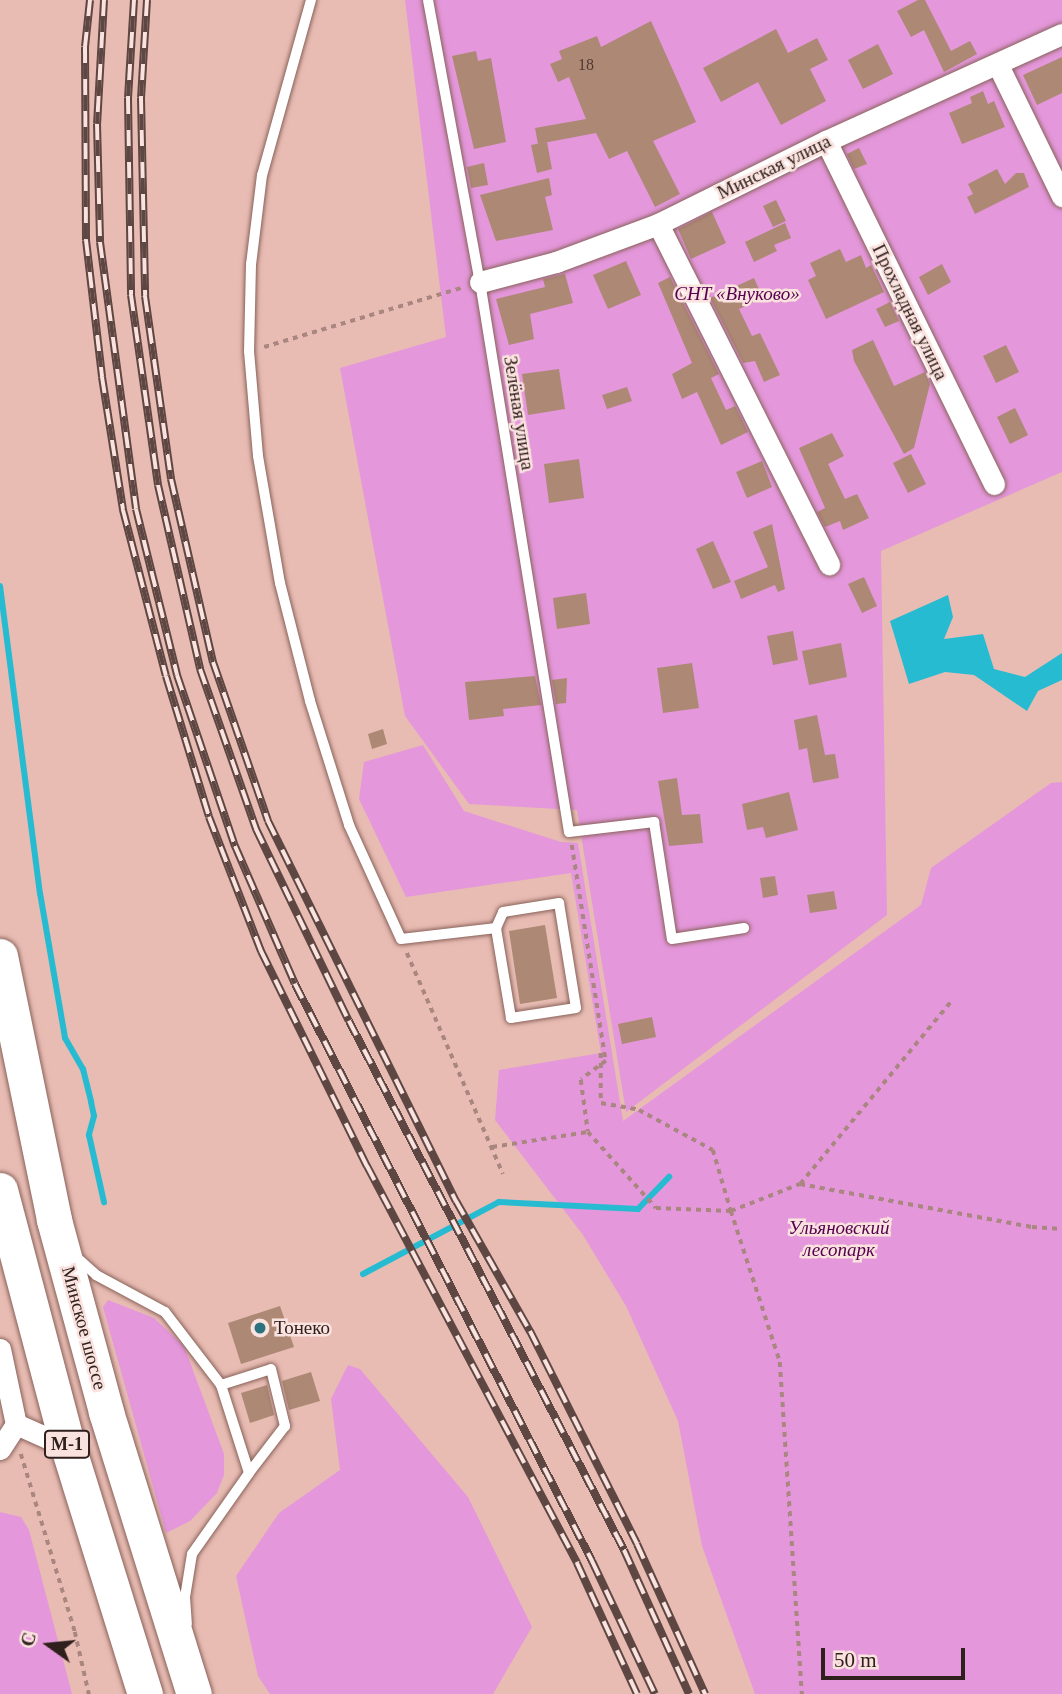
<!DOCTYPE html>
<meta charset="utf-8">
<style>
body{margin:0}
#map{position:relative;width:1062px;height:1694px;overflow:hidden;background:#e8bcb3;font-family:"Times New Roman",serif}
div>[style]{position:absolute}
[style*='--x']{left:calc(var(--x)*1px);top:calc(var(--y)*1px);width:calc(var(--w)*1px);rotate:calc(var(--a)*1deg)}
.green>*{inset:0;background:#e497db}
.water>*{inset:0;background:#27bbd2}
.stream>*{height:6px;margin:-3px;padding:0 3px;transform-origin:3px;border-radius:3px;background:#27bbd2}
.building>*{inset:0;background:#ad8975}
.path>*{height:3.5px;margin-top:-1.75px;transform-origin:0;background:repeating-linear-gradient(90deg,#a98780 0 5px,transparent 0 10px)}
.roads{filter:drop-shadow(0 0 2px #89625a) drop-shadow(0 0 2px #89625a)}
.service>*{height:10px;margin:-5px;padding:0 5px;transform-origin:5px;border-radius:5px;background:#fff}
.minor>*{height:21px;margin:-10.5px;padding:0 10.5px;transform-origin:10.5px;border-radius:10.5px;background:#fff}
.trunk>*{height:35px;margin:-17.5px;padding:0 17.5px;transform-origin:17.5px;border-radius:17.5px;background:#fff}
.rail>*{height:8px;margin-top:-4px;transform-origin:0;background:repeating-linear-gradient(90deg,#fae2de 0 16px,#5e4742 0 32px);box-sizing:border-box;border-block:2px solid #5e4742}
.dots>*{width:19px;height:19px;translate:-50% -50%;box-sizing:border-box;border:4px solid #fae2de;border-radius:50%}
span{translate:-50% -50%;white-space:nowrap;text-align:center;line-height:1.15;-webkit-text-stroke:5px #fae2de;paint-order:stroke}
.number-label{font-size:16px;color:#4f3a33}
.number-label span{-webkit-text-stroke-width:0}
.shield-label span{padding:2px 5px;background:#fae2de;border:2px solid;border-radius:5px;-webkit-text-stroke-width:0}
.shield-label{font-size:18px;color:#30201d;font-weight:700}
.street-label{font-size:19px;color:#30201d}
.park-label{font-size:19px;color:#550050;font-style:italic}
.poi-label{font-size:19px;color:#30201d}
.left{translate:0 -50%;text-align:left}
.north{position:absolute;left:14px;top:1610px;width:70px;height:70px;-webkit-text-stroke:5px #fae2de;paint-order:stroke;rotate:285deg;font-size:19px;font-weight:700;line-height:28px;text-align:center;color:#30201d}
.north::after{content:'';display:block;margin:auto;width:24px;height:32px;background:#30201d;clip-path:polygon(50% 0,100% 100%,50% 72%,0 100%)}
.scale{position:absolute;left:821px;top:1648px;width:144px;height:32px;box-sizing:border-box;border:4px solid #30201d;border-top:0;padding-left:9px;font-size:21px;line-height:24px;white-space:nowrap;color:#30201d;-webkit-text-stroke:5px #fae2de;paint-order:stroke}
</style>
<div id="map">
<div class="green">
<i style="clip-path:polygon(405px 0,1062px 0,1062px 472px,881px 551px,887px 915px,626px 1112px,577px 810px,469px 804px,405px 716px,340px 368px,446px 337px)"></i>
<i style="clip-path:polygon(423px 745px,464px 811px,561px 842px,578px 843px,623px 1121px,921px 905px,931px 868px,1051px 783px,1062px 782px,1062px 1694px,755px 1694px,702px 1546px,678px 1421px,626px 1306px,583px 1235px,495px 1120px,499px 1070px,601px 1053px,571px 873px,406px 897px,359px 799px,364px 762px)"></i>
<i style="clip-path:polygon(108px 1300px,154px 1318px,184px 1346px,224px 1454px,224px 1475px,217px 1493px,190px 1521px,166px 1533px,103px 1307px)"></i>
<i style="clip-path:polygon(348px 1365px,360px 1369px,468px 1497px,532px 1627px,493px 1694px,270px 1694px,258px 1676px,236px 1576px,279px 1513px,340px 1470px,331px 1399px)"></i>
<i style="clip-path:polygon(0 1512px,21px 1517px,29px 1530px,72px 1694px,0 1694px)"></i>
</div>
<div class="water">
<i style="clip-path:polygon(948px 595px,953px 617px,944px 639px,983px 634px,994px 669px,1025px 677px,1062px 653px,1062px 680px,1038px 691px,1027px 711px,974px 675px,945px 672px,909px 684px,890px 621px)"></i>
</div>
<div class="stream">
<i style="--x:0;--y:586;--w:310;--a:82.6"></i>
<i style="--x:40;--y:893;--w:147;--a:80.2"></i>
<i style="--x:65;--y:1038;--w:36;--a:60"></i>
<i style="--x:83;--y:1069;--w:34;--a:76"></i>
<i style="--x:91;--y:1102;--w:14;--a:78"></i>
<i style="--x:94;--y:1116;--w:20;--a:105"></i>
<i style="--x:89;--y:1135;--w:69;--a:77.4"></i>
<i style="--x:363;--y:1274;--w:154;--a:-27.9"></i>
<i style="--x:499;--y:1202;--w:139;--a:2.9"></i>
<i style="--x:638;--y:1209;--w:45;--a:-45.9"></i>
</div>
<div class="building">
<i style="clip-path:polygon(918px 0,925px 0,951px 51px,970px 41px,977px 54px,944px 72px,924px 30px,911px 37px,897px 11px)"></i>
<i style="clip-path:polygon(651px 21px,696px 122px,653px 141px,680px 194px,655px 207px,627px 151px,609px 159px,596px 133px,538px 144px,535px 128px,586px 119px,569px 77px,558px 82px,550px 64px,562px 59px,559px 51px,597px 36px,601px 47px)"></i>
<i style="clip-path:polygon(776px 29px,788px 53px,817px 38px,828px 60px,810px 69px,826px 101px,781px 125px,758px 82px,721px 102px,703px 68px)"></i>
<i style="clip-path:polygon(878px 44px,893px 74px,863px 89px,848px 60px)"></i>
<i style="clip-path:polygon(476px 51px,478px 61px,491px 58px,506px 142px,474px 149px,452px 56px)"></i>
<i style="clip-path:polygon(1062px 57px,1062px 93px,1037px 105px,1023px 75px)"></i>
<i style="clip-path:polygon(983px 91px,988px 104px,994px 101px,1005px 127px,962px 144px,949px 113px,972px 103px,970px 97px)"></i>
<i style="clip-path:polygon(547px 142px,552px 169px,537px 173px,531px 145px)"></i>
<i style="clip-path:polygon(859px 148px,867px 164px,854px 169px,847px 154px)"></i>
<i style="clip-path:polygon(484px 163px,488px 185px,471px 188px,467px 167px)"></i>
<i style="clip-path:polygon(997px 169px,1005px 184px,1016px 173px,1024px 173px,1029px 187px,975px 214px,967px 197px,973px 194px,968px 184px)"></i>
<i style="clip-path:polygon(549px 178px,552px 195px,545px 197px,553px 230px,496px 241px,480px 195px)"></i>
<i style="clip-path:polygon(776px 200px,786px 221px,773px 227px,763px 206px)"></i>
<i style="clip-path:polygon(712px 212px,726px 243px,691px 259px,678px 229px)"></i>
<i style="clip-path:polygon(785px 223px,791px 238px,774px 245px,777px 251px,754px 262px,745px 242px)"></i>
<i style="clip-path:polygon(840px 249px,846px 262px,861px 255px,866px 268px,871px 265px,884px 292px,826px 319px,808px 280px,816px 276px,810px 263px)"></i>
<i style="clip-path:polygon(626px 261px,641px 295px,608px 309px,593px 275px)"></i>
<i style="clip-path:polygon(942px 264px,951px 282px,928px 295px,919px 277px)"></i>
<i style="clip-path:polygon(565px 274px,573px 303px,530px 314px,534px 339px,509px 345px,496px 299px,545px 287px,543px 279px)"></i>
<i style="clip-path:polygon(670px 277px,719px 374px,711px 378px,726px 410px,735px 406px,748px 432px,721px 445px,697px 392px,682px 399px,672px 374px,692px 363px,658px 283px)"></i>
<i style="clip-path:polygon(754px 278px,763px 298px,739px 309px,752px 336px,760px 333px,780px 375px,764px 382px,755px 361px,743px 363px,710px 298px)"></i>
<i style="clip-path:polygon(890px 302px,899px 321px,885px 327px,876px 309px)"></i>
<i style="clip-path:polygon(873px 340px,894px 386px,925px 372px,930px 384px,914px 448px,904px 454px,854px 361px,852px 350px)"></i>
<i style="clip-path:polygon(1006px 345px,1019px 372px,996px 383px,983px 356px)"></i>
<i style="clip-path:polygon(559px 369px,565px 409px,528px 415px,522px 374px)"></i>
<i style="clip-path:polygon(627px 387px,632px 401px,607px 409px,602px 395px)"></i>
<i style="clip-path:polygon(1015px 408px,1028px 435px,1010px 444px,997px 417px)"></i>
<i style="clip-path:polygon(832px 433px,844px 456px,828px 464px,845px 499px,857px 494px,869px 518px,843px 530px,840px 521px,825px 527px,817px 512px,825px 508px,799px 448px)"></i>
<i style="clip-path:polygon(911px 454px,926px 484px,908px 493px,893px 463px)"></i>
<i style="clip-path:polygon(579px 459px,584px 498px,549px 503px,544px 464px)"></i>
<i style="clip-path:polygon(762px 461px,772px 487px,747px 498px,736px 472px)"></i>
<i style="clip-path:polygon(772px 524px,785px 589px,778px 592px,775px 585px,741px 599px,734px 581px,768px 567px,753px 532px)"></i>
<i style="clip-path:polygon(713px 541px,731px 582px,713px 589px,696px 549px)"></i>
<i style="clip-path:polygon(864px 577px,877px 606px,862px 613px,848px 584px)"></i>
<i style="clip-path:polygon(586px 593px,590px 624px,557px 629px,553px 598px)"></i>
<i style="clip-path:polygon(793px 631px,798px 660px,773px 665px,767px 636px)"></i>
<i style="clip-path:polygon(841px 643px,847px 677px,809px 685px,802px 651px)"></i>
<i style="clip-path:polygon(692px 663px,699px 708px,663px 713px,657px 668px)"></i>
<i style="clip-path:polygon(535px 676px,541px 705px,503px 709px,504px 716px,469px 720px,465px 682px)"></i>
<i style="clip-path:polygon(567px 678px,566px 703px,556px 704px,552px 680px)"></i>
<i style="clip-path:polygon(817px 715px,825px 755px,835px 754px,839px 778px,813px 783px,807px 748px,799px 750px,794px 720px)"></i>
<i style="clip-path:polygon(383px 729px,387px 744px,372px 749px,368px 734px)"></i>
<i style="clip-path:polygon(677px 778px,682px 815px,700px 814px,703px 843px,669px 846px,658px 781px)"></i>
<i style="clip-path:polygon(789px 792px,798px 830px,766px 838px,763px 827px,747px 830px,742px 804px)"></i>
<i style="clip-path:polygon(775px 876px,778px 895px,763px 898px,760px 878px)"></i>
<i style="clip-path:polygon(834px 891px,837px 909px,810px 913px,807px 895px)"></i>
<i style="clip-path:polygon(545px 925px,557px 998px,520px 1004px,509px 931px)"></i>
<i style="clip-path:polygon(652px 1017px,656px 1037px,622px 1044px,618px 1024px)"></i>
<i style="clip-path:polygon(280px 1306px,294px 1347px,241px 1364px,228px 1323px)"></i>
<i style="clip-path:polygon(311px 1372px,320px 1401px,289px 1410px,282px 1381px)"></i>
<i style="clip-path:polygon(267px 1385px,274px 1415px,250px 1423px,241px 1393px)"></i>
</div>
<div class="path">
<i style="--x:264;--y:347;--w:206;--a:-16.7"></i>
<i style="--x:572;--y:845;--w:219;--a:81.1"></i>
<i style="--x:606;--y:1061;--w:31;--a:143"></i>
<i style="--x:581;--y:1080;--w:52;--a:82.3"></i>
<i style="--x:588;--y:1132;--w:102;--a:48.2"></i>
<i style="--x:656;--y:1208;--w:75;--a:2.3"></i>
<i style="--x:731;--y:1211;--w:159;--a:72"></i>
<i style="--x:780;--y:1362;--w:333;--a:86.2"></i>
<i style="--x:407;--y:953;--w:241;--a:66.5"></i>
<i style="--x:601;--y:1053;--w:50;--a:90"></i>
<i style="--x:601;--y:1103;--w:39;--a:10"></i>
<i style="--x:639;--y:1110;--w:84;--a:28.4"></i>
<i style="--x:713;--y:1150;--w:64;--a:73.6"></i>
<i style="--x:731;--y:1211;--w:74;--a:-21.4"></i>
<i style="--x:800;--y:1184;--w:236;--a:10.5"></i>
<i style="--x:1032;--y:1227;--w:30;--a:4"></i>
<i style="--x:492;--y:1147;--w:97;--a:-8.9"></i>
<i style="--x:800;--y:1184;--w:239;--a:-50.4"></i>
<i style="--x:21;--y:1454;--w:186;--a:73.1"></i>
<i style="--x:75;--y:1632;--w:64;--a:77.3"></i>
</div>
<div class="roads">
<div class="service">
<i style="--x:311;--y:0;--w:182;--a:105.6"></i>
<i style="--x:262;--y:175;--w:90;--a:97"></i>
<i style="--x:251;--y:264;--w:87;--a:91.3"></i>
<i style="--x:249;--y:351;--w:105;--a:85.1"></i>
<i style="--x:258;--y:456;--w:129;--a:80.2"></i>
<i style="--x:280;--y:583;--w:122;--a:75.7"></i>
<i style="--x:310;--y:701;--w:130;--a:72.5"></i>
<i style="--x:349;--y:825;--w:125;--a:65.5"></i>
<i style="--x:401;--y:939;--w:96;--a:-6.6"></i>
<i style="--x:428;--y:0;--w:287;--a:79.6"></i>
<i style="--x:480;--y:282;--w:557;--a:80.81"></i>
<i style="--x:569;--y:832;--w:86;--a:-6.7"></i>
<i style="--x:654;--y:822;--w:118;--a:81.3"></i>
<i style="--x:672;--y:939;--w:73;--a:-8.7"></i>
<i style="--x:559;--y:903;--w:106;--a:80.8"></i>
<i style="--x:576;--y:1008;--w:66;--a:171.3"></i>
<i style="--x:511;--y:1018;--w:91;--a:-99.5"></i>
<i style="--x:496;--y:928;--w:17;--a:-66"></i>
<i style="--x:503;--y:912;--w:57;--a:-9.1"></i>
<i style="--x:74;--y:1255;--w:30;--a:42"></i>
<i style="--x:96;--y:1275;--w:78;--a:28.2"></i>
<i style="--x:165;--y:1312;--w:92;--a:52.5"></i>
<i style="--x:221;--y:1385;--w:92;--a:72.3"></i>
<i style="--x:249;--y:1473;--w:99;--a:125.1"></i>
<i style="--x:192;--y:1554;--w:44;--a:99.2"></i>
<i style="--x:185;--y:1597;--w:27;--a:86"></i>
<i style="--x:221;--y:1385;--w:52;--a:-17.7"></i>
<i style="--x:271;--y:1369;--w:59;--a:76.2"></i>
<i style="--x:285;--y:1426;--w:59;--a:127.5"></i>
</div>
<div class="minor">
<i style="--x:998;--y:65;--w:146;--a:64"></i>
<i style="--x:826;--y:141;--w:382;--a:63.9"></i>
<i style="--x:658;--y:224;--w:381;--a:63.3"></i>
<i style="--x:480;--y:282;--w:79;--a:-14.7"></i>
<i style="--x:556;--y:262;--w:109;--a:-20.4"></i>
<i style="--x:658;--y:224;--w:187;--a:-26.3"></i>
<i style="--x:826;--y:141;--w:259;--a:-24.4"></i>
<i style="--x:0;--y:1349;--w:77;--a:78"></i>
<i style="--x:16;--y:1424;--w:57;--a:23.9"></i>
<i style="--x:0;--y:1449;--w:30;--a:-57"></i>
</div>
<div class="trunk">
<i style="--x:0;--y:956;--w:269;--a:78.4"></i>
<i style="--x:54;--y:1220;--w:199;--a:74.8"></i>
<i style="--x:106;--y:1412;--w:295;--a:72.7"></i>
<i style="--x:0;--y:1190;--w:266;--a:75.2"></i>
<i style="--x:68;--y:1447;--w:259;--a:72.7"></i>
</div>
</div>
<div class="rail">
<i style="--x:90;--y:0;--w:47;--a:96.1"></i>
<i style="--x:85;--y:47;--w:193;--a:89.7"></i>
<i style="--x:86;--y:240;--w:138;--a:83.3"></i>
<i style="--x:102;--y:377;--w:135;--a:81"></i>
<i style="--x:123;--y:510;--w:171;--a:75.5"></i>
<i style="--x:166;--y:676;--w:147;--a:73"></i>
<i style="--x:209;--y:817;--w:144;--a:68.8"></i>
<i style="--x:261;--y:951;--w:240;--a:63.8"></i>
<i style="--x:367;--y:1166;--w:449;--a:62.1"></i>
<i style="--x:577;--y:1563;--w:144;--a:65.4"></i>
<i style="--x:104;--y:0;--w:124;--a:93.2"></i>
<i style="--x:97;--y:124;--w:118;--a:88.5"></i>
<i style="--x:100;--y:242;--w:269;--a:82.3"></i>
<i style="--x:136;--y:509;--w:171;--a:76.1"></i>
<i style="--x:177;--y:675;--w:181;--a:71.3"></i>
<i style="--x:235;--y:846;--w:150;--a:66.5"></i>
<i style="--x:295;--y:984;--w:649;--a:62.76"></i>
<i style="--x:592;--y:1561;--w:147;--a:64.7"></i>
<i style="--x:134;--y:0;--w:98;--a:93.5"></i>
<i style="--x:128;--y:98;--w:197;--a:89.1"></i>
<i style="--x:131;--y:295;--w:192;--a:81.9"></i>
<i style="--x:158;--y:485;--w:189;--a:77.1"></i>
<i style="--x:200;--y:669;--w:170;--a:70.7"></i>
<i style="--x:256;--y:829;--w:213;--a:64.2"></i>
<i style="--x:349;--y:1021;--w:596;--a:62.53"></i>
<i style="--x:624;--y:1550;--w:158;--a:65.7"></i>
<i style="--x:147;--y:0;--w:98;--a:93.5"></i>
<i style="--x:141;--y:98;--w:198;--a:88.8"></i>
<i style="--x:145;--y:296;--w:185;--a:81.9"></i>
<i style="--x:171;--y:479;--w:188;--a:77.1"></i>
<i style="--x:213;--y:662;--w:168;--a:70.9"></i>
<i style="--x:268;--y:821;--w:424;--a:63.7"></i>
<i style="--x:456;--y:1201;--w:150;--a:60.4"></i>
<i style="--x:530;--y:1331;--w:238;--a:63.3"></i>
<i style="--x:637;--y:1544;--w:165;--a:65.6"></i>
</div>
<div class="dots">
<i style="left:260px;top:1328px;background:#2b727f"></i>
</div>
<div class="number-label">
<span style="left:586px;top:65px">18</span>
</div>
<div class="shield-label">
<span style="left:67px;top:1444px">М-1</span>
</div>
<div class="street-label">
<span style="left:774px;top:167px;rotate:-26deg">Минская улица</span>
<span style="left:910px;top:312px;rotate:64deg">Прохладная улица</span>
<span style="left:519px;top:413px;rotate:81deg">Зелёная улица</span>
<span style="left:84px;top:1328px;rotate:75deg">Минское шоссе</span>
</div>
<div class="park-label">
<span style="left:737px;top:294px">СНТ «Внуково»</span>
<span style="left:839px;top:1239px">Ульяновский<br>лесопарк</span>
</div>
<div class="poi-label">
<span class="left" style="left:274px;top:1328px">Тонеко</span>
</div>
<div class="north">С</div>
<div class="scale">50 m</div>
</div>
